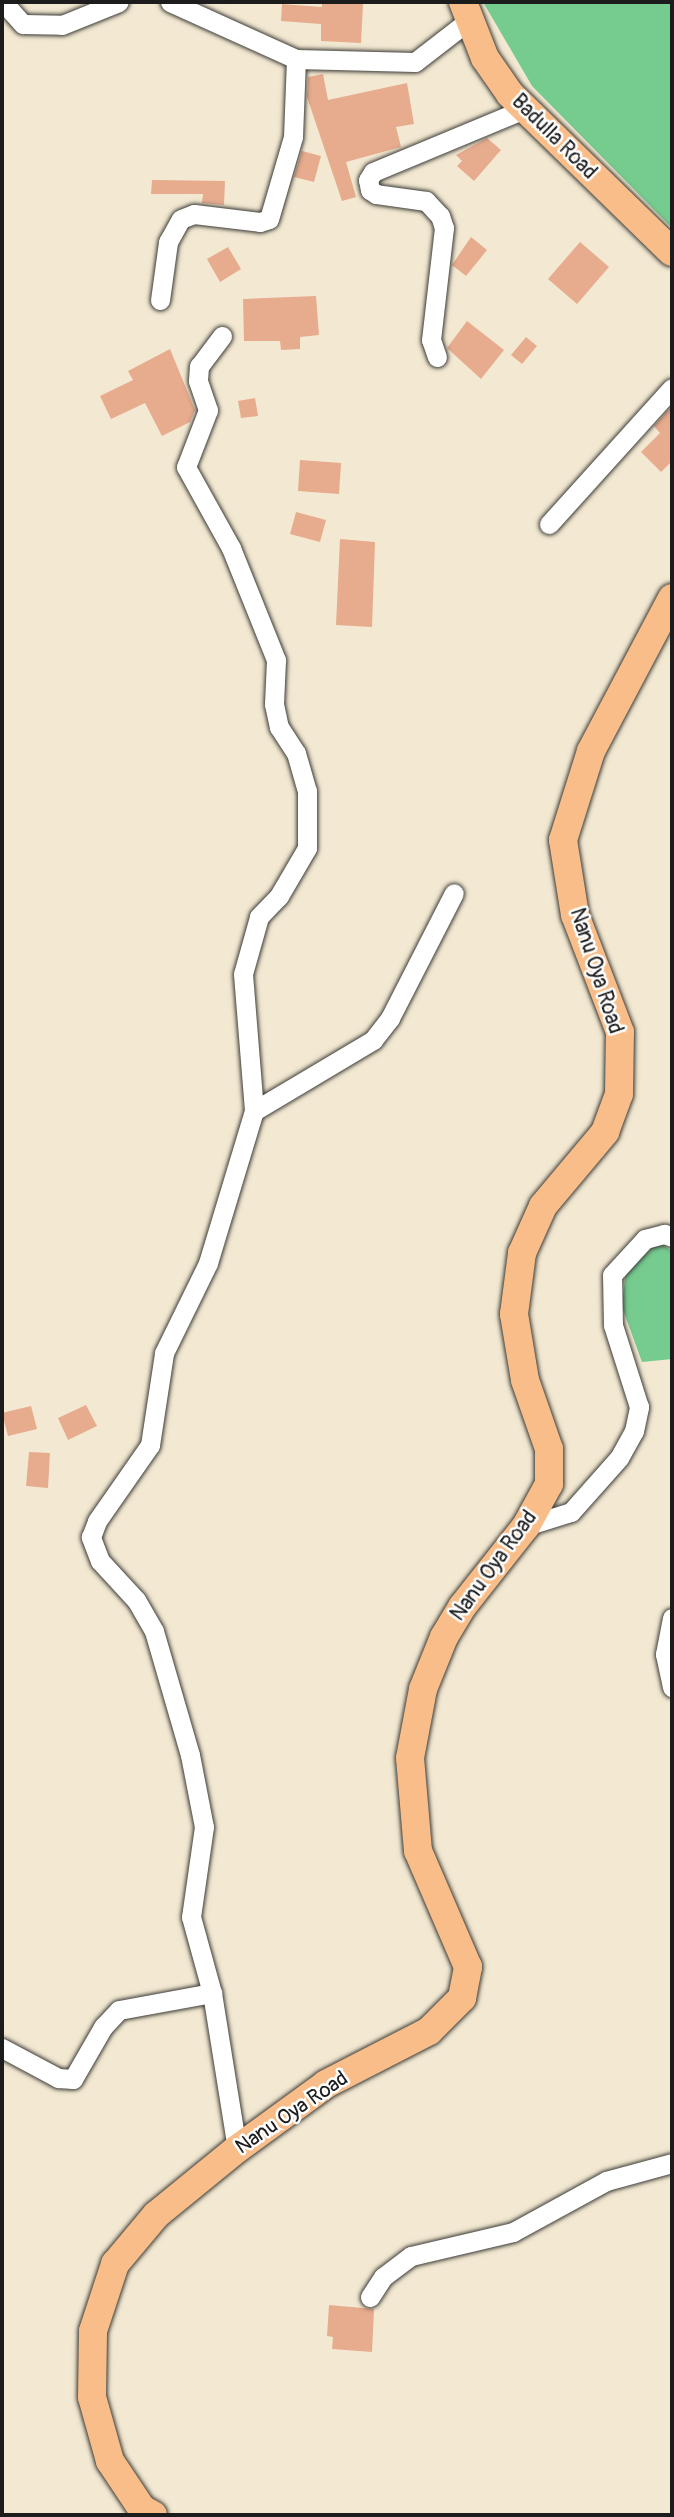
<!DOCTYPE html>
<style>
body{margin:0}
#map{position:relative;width:674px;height:2517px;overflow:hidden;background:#f3e9d2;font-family:Pangolin,sans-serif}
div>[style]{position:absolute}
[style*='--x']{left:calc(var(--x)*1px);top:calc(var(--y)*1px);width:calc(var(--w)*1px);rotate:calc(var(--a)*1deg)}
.green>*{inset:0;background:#76cb8f}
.building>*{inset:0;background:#e7ab8e}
.roads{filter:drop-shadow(0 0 2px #3c3b37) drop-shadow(0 0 2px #3c3b37)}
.minor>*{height:19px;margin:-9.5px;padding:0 9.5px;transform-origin:9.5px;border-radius:9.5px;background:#fff}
.highway>*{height:28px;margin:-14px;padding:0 14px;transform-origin:14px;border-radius:14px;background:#f8bd88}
span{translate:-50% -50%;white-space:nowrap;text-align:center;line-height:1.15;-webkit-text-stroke:5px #fff;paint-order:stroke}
.street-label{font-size:21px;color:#1c1c1c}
.frame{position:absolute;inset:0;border:4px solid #1c1c1c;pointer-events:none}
</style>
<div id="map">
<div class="green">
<i style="clip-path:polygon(483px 2px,672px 2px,672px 228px,532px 86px)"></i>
<i style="clip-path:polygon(659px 1243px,672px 1251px,672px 1359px,642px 1362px,622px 1307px,626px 1269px)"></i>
</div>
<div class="building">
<i style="clip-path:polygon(322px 2px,363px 4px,361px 43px,321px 41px,321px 24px,281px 21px,282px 4px,322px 7px)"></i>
<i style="clip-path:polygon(323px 74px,328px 100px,407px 83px,414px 124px,396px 127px,401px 147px,346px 162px,356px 197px,342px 201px,307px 97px,308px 77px)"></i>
<i style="clip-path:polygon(487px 138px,501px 150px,474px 181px,457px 166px,462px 161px,456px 155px)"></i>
<i style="clip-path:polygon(302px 151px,321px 156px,314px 182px,294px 177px)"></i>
<i style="clip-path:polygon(152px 180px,225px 181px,224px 205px,202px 203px,203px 194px,151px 194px)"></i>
<i style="clip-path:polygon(471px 237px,487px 250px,466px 276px,452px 265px)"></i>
<i style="clip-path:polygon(580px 242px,609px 267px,577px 304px,548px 279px)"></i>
<i style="clip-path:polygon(228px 247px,241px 269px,220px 282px,207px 259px)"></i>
<i style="clip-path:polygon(316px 296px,319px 335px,300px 337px,300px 349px,281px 350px,280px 341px,244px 341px,243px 299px)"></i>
<i style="clip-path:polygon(467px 321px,504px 350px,481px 379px,447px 348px)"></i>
<i style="clip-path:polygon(526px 337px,537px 346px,522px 364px,511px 355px)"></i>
<i style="clip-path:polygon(170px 349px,195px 410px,190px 422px,162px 436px,145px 403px,111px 419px,100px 396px,133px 380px,128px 371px)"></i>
<i style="clip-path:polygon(255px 398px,258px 416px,241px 418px,238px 401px)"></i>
<i style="clip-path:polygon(672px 406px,672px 461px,661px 472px,641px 452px,660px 433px,654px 426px)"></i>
<i style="clip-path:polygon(300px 460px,341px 463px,339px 494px,298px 491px)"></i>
<i style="clip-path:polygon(296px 512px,326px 520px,320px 542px,290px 534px)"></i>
<i style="clip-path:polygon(340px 539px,375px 542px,372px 627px,336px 625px)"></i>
<i style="clip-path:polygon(86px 1405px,97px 1426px,68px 1440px,58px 1418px)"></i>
<i style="clip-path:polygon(31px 1406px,37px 1429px,8px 1436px,2px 1413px)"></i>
<i style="clip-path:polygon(29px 1452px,50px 1453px,48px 1488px,26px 1486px)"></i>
<i style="clip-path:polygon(329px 2305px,374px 2309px,372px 2352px,332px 2349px,333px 2337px,327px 2336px)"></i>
</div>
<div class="roads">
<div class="minor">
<i style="--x:3;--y:2;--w:30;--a:48"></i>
<i style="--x:23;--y:24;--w:39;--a:1"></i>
<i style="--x:62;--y:25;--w:61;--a:-22"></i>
<i style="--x:170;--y:2;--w:138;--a:24.3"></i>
<i style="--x:296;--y:59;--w:119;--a:1.4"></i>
<i style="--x:415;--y:62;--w:67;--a:-37.7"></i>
<i style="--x:160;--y:300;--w:59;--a:-82.1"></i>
<i style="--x:168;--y:242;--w:26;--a:-61"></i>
<i style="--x:181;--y:219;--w:14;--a:-21"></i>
<i style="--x:194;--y:214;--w:66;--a:6.9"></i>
<i style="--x:260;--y:222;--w:9;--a:-18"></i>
<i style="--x:269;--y:219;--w:85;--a:-73.7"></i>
<i style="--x:293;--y:137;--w:78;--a:-87.8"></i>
<i style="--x:222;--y:336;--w:38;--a:127"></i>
<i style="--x:199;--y:366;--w:15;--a:94"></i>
<i style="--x:198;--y:381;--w:31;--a:71"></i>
<i style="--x:208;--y:410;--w:61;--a:111.1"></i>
<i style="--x:186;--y:467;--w:93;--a:60.9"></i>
<i style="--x:231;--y:548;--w:121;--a:68.1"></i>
<i style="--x:276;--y:660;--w:44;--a:92.6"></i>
<i style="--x:274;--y:704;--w:24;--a:78"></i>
<i style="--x:279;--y:727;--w:31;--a:57"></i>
<i style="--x:296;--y:753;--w:40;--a:74"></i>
<i style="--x:307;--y:791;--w:57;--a:90"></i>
<i style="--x:307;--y:848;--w:56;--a:120.3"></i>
<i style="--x:279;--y:896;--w:29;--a:134"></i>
<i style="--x:259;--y:917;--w:59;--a:105.7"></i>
<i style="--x:243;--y:974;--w:137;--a:85.4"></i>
<i style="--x:437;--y:357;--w:18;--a:-109"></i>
<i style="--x:431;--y:340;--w:113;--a:-83.4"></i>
<i style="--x:444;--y:228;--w:13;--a:-108"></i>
<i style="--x:440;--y:216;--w:21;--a:-133"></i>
<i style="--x:426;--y:201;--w:50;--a:-172"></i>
<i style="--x:376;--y:194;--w:7;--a:-146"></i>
<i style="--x:370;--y:190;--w:10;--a:-101"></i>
<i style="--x:368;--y:180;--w:9;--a:-58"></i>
<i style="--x:373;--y:172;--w:164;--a:-22.6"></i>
<i style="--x:549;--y:524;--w:183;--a:-47.9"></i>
<i style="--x:526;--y:1526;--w:47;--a:-17.3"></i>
<i style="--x:571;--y:1512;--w:72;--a:-48.4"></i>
<i style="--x:619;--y:1458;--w:31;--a:-61"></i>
<i style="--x:634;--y:1431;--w:25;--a:-78"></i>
<i style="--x:639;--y:1407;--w:86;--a:-107.6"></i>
<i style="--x:613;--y:1325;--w:50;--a:-91.1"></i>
<i style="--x:612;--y:1275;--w:49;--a:-47.5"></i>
<i style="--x:645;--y:1239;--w:20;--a:-15"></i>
<i style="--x:664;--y:1234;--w:9;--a:21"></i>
<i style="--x:672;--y:1618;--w:37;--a:101"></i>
<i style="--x:665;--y:1654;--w:34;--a:78"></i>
<i style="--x:2;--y:2048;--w:64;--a:28.2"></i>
<i style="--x:58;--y:2078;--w:15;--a:4"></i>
<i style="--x:73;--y:2079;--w:60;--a:-60"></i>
<i style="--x:103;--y:2027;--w:23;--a:-47"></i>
<i style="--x:119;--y:2010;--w:95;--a:-10.4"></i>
<i style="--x:237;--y:2149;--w:158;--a:-99.1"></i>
<i style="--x:212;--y:1993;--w:79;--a:-105.4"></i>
<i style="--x:191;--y:1917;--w:91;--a:-81.8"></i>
<i style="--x:204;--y:1827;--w:73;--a:-101"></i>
<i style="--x:190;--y:1755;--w:129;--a:-106.2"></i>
<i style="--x:154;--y:1631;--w:36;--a:-120"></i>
<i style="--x:136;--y:1600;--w:53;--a:-132.7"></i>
<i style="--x:100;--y:1561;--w:26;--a:-111"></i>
<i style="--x:91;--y:1537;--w:17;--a:-69"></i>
<i style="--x:97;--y:1521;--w:93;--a:-55.1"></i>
<i style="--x:150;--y:1445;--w:93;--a:-81.3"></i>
<i style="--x:164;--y:1353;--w:100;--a:-63.9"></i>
<i style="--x:208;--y:1263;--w:159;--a:-73.2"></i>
<i style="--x:254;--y:1111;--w:139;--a:-30.8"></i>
<i style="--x:373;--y:1040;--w:28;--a:-52"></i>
<i style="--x:390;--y:1018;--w:140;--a:-62.9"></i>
<i style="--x:370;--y:2297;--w:24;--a:-57"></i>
<i style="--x:383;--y:2277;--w:35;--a:-37"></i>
<i style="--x:411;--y:2256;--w:105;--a:-13.2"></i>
<i style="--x:513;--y:2232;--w:106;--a:-28.7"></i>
<i style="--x:606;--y:2181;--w:68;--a:-15.3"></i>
</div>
<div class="highway">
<i style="--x:463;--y:2;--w:60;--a:68.6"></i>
<i style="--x:485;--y:58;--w:44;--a:55.2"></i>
<i style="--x:510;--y:94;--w:226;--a:44.3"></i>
<i style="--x:153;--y:2515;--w:13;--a:-151"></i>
<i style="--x:142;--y:2509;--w:58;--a:-123.7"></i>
<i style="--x:110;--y:2461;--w:66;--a:-105.7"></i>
<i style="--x:92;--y:2397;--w:66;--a:-89.1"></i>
<i style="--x:93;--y:2331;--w:71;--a:-71.8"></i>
<i style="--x:115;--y:2264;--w:64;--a:-50.1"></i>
<i style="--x:156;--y:2215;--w:104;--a:-39.2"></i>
<i style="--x:237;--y:2149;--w:110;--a:-36.1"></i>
<i style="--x:326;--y:2084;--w:116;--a:-27.2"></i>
<i style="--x:429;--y:2031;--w:47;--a:-45"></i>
<i style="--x:462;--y:1998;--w:32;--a:-79"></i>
<i style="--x:468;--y:1967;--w:126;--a:-113.3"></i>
<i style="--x:418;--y:1851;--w:93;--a:-94.9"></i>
<i style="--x:410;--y:1758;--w:70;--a:-79.3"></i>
<i style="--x:423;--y:1689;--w:56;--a:-68"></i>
<i style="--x:444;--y:1637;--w:35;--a:-59"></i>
<i style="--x:462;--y:1607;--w:103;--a:-51.7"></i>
<i style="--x:526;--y:1526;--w:48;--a:-61.3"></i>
<i style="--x:549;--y:1484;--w:35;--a:-90"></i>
<i style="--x:549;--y:1449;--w:73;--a:-109.2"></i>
<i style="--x:525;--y:1380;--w:67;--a:-99.5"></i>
<i style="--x:514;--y:1314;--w:62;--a:-82.5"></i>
<i style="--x:522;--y:1253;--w:51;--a:-65.9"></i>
<i style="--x:543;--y:1206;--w:97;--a:-50"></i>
<i style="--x:605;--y:1132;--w:40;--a:-69.8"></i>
<i style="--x:619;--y:1094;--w:62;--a:-89.1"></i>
<i style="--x:620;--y:1032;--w:125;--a:-111"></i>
<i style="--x:575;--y:915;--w:76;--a:-99.1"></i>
<i style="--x:563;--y:840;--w:93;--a:-72.5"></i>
<i style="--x:591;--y:751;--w:173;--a:-62.1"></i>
</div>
</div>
<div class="street-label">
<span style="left:554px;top:137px;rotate:45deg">Badulla Road</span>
<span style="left:596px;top:971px;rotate:72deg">Nanu Oya Road</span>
<span style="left:494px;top:1566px;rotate:-54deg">Nanu Oya Road</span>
<span style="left:292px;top:2113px;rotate:-34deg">Nanu Oya Road</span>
</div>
<div class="frame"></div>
</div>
